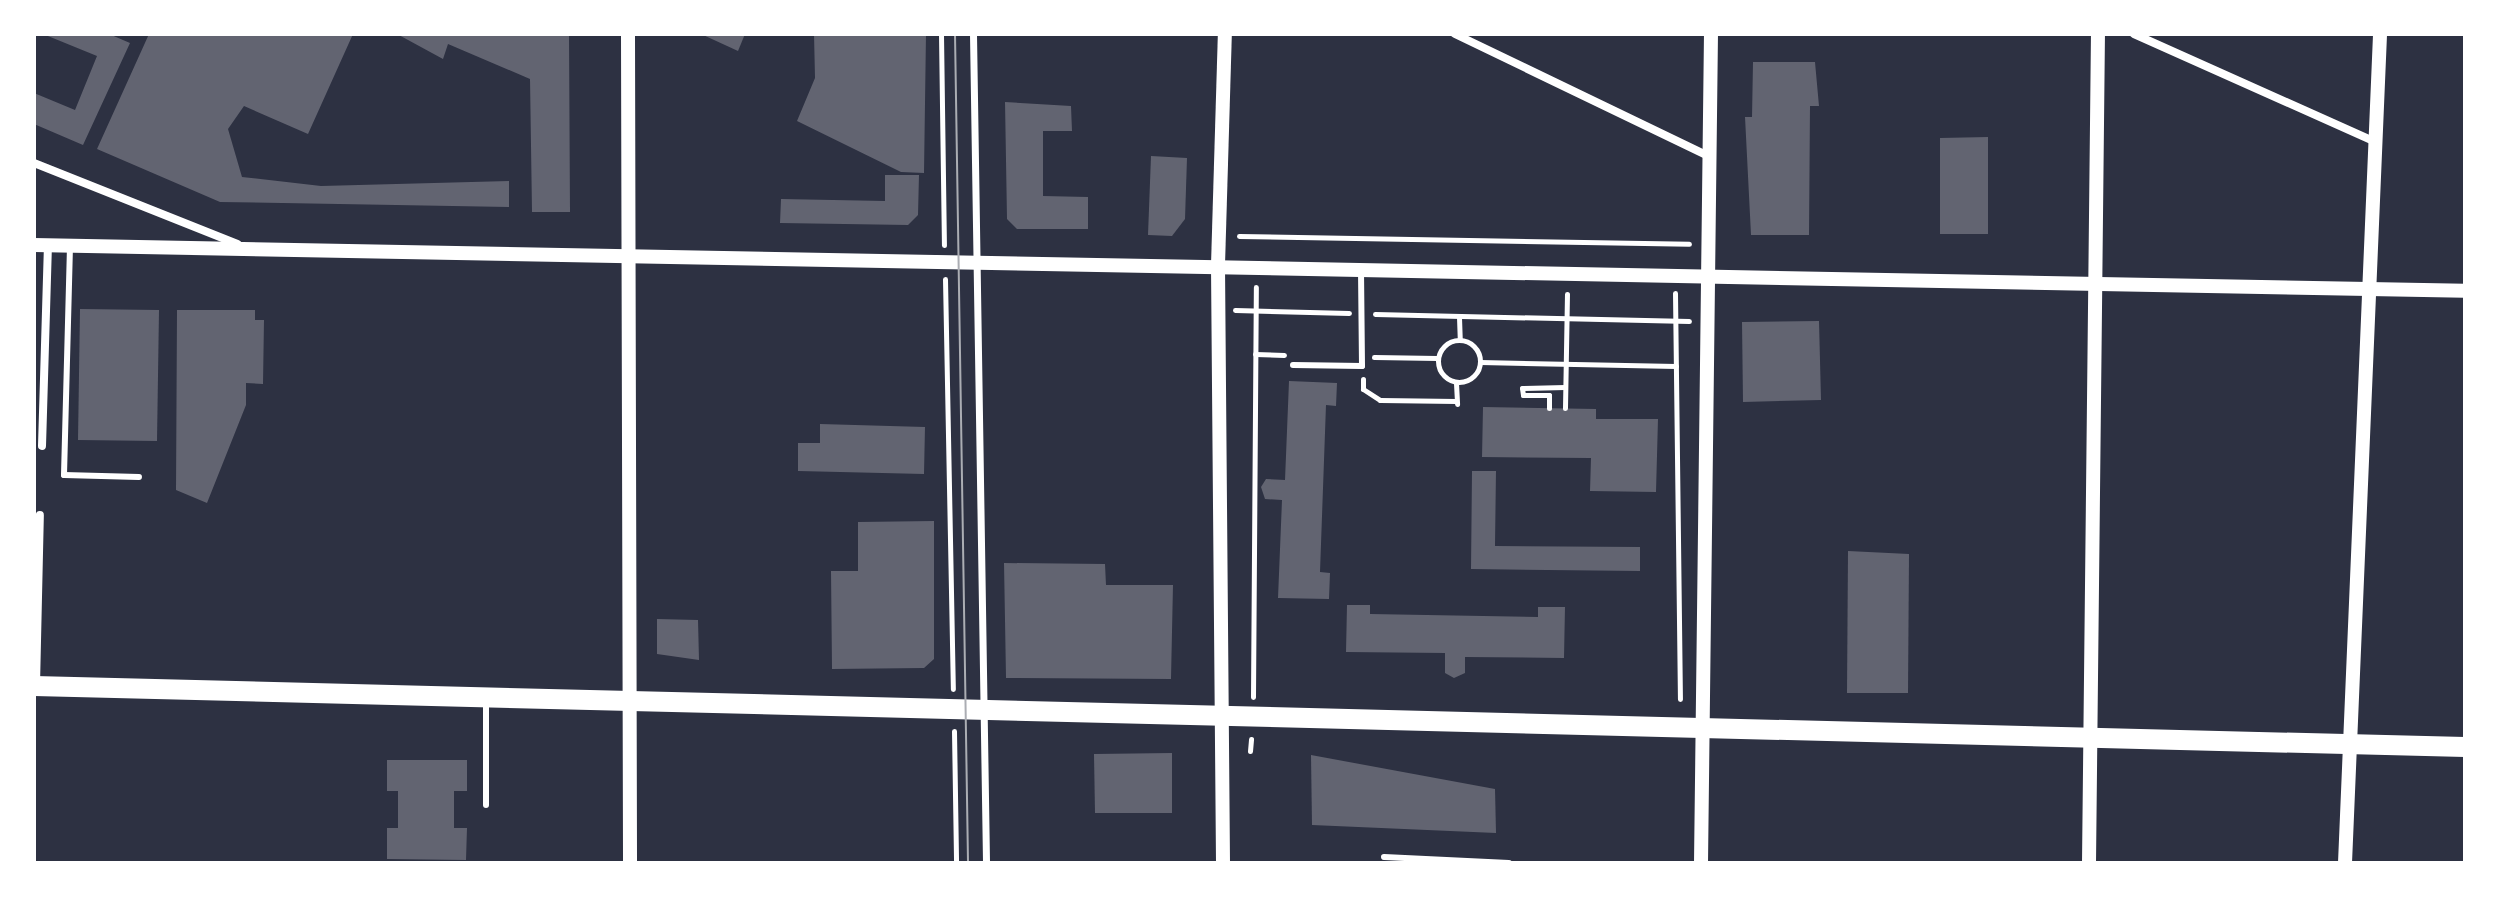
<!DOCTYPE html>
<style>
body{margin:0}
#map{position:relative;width:2499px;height:897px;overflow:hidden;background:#2d3142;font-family:"Titillium Web",sans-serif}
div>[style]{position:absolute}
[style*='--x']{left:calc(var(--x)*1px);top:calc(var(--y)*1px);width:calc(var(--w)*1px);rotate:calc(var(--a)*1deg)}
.building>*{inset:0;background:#626471}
.path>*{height:5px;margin:-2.5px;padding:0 2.5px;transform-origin:2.5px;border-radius:2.5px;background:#fff}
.path>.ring{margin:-2.5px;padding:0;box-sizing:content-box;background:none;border:5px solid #fff;border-radius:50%}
.service>*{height:6px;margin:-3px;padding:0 3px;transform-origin:3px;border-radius:3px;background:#fff}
.pedestrian>*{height:7px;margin:-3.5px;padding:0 3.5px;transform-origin:3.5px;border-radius:3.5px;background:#fff}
.minor>*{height:8px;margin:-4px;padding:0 4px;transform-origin:4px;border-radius:4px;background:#fff}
.tertiary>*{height:14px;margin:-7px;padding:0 7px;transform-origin:7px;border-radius:7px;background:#fff}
.primary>*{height:20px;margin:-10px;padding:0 10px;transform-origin:10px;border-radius:10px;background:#fff}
.tram>*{height:2px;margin:-1px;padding:0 1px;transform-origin:1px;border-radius:1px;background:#abadb3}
span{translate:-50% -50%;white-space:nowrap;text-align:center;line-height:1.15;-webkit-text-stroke:6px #fff;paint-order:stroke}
.frame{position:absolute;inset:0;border:36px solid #fff;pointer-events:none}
</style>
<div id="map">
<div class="building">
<i style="clip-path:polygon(43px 34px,109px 34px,130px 43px,83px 145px,34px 124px,34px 93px,75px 110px,97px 56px)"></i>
<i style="clip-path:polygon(149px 34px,353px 34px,308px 134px,244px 106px,228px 129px,242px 177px,321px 186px,509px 181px,509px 207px,220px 202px,97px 149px)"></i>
<i style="clip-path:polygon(397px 34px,569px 34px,570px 212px,532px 212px,530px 79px,448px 44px,443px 59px)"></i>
<i style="clip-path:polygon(701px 34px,745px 34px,738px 51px)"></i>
<i style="clip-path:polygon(814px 34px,926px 34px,924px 173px,901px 172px,797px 121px,815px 78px)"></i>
<i style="clip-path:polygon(1753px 62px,1815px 62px,1819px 106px,1810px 106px,1809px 235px,1751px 235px,1745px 117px,1752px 117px)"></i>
<i style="clip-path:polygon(1005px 102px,1071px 106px,1072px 131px,1043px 131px,1043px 196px,1088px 197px,1088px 229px,1017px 229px,1007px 219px)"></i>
<i style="clip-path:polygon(1988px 137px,1988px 234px,1940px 234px,1940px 138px)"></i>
<i style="clip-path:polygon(1151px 156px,1187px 158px,1185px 219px,1172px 236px,1148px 235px)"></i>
<i style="clip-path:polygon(885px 175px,919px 175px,918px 215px,908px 225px,780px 223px,781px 199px,885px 201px)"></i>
<i style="clip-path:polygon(80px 309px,159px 310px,157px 441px,78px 440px)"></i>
<i style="clip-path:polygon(177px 310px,255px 310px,255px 320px,264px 320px,263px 384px,246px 383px,246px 405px,207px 503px,176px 490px)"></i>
<i style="clip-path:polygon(1819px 321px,1821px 400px,1743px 402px,1742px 322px)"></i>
<i style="clip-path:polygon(1289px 381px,1337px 383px,1336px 406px,1326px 405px,1320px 572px,1330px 573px,1329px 599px,1278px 598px,1282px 500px,1265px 499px,1261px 487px,1266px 479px,1285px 480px)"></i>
<i style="clip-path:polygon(1483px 407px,1596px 409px,1596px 419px,1658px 419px,1656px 492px,1590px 491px,1591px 458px,1482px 457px)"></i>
<i style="clip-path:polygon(820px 424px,925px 427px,924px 474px,798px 471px,798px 443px,820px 443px)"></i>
<i style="clip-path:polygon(1472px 471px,1496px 471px,1495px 546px,1640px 547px,1640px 571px,1471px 569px)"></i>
<i style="clip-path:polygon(934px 521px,934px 659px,924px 668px,832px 669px,831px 571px,858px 571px,858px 522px)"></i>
<i style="clip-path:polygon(1848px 551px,1909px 554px,1908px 693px,1847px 693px)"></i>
<i style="clip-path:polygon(1004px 563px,1105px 564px,1106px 585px,1173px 585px,1171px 679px,1006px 678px)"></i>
<i style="clip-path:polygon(1347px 605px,1370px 605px,1370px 614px,1538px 617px,1538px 607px,1565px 607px,1564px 658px,1465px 657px,1465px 673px,1454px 678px,1445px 673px,1445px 653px,1346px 652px)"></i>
<i style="clip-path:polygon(657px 619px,698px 620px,699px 660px,657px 654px)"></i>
<i style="clip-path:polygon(1172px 753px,1172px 813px,1095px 813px,1094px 754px)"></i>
<i style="clip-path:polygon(1311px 755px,1495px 789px,1496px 833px,1312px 825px)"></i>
<i style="clip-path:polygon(387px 760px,467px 760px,467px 791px,454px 791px,454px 828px,467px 828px,466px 860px,387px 859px,387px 828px,398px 828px,398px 791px,387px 791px)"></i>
</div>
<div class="path">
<i style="--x:941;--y:34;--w:211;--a:89.2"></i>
<i style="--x:1239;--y:236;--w:450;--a:1"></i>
<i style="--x:945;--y:279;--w:410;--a:88.9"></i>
<i style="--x:1675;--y:293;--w:406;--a:89.3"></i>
<i style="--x:1235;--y:310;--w:114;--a:1.5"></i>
<i style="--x:1375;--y:314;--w:314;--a:1.3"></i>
<i style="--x:1459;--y:317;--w:23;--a:88"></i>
<i class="ring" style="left:1438px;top:340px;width:37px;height:37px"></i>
<i style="--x:1255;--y:354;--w:29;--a:2"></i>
<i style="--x:1374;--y:357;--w:63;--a:0.9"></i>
<i style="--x:1480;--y:362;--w:196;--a:1.2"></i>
<i style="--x:1363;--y:379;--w:10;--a:90"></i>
<i style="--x:1363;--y:389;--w:20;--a:33"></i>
<i style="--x:1380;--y:400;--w:76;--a:0.8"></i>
<i style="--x:1456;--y:383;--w:21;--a:87"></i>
<i style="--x:1549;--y:408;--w:13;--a:-90"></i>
<i style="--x:1549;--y:395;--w:26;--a:180"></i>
<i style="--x:1523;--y:395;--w:7;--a:-98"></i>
<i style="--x:1522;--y:388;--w:43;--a:-1.3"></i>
<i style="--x:1565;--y:408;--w:114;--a:-89"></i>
<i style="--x:1253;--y:697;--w:410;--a:-89.6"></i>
<i style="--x:954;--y:731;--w:132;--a:89.1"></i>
<i style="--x:1250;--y:751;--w:12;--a:-85"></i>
</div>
<div class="service">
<i style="--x:70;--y:246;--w:229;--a:91.5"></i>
<i style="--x:64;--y:475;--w:75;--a:1.5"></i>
<i style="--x:1293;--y:365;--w:69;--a:0.8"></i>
<i style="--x:1362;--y:366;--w:94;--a:-90.6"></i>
<i style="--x:486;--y:701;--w:104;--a:90"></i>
<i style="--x:1384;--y:857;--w:125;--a:2.7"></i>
</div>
<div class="pedestrian">
<i style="--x:973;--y:34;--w:829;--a:89.1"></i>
</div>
<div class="minor">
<i style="--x:1455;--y:34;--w:282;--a:25.7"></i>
<i style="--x:2134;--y:34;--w:265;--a:24.1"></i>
<i style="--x:34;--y:163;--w:219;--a:21.7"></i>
<i style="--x:42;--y:446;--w:201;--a:-88.3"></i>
<i style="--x:36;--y:685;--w:170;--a:-88.7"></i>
</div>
<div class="tertiary">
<i style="--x:628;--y:34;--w:829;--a:89.86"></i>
<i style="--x:34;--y:245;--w:2431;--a:1.08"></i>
<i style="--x:1223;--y:863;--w:598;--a:-90.48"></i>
<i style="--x:1218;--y:265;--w:231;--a:-88.3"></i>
<i style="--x:1701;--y:863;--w:829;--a:-89.31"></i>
<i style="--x:2089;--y:863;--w:829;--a:-89.38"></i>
<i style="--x:2345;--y:863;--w:830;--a:-87.58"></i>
</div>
<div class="primary">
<i style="--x:34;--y:686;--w:2432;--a:1.44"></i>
</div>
<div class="tram">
<i style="--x:955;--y:34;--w:829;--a:89.1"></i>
</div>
<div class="frame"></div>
</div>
